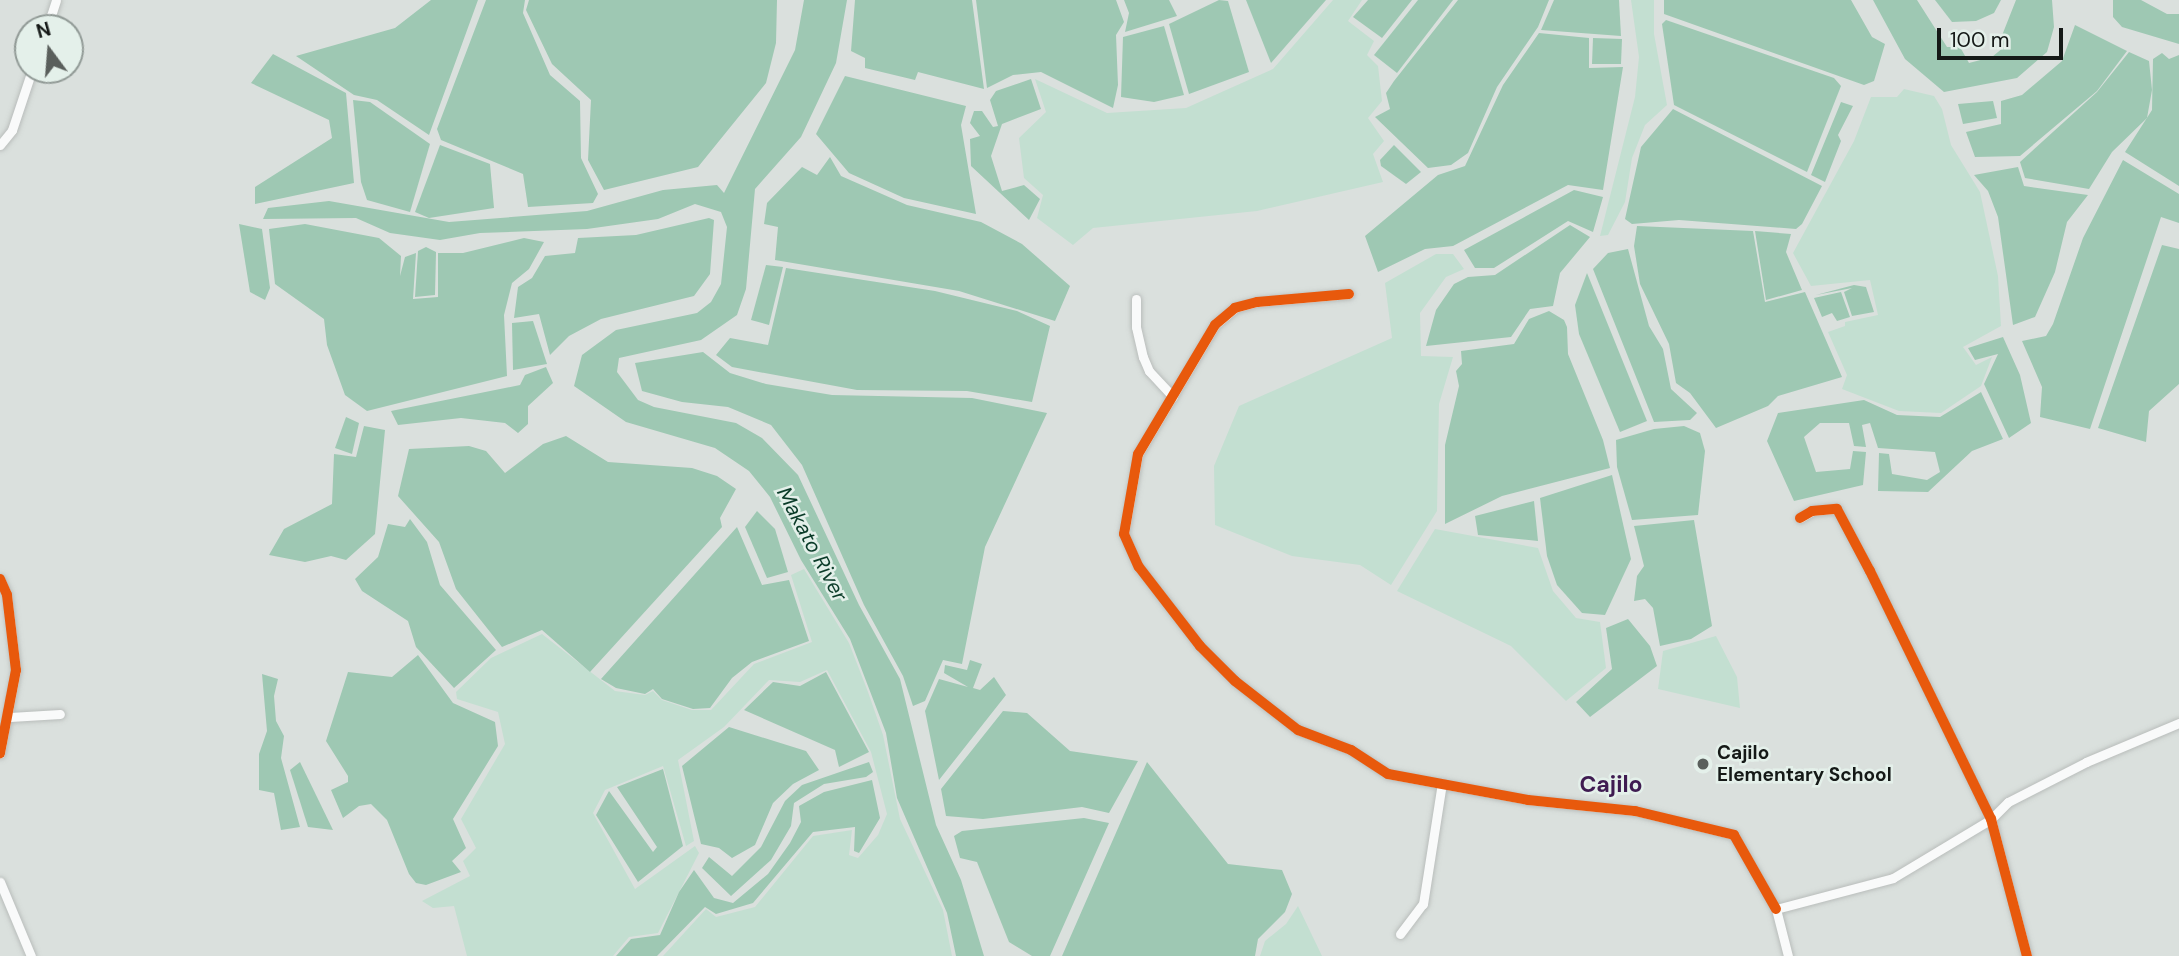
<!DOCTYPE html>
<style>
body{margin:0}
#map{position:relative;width:2179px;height:956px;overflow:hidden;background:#dae0dd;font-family:"DM Sans",sans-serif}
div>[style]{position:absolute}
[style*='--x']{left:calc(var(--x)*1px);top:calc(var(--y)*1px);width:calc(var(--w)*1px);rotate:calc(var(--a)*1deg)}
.green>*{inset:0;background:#c3dfd1}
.water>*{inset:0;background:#9ec8b3}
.roads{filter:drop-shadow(0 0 2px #b9bdbb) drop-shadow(0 0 2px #b9bdbb)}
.minor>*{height:9px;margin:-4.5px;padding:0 4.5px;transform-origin:4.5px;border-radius:4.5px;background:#f9fafa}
.cycleway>*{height:10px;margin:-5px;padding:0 5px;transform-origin:5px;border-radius:5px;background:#e8590c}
.dots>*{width:19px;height:19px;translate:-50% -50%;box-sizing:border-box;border:4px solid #e4f0ea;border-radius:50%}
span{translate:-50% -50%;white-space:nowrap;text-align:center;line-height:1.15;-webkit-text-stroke:5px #e4f0ea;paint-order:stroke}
.poi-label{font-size:19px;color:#151917;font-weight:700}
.left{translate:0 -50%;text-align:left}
.water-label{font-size:21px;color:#0b3c29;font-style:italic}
.quarter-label{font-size:23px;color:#3f1b51;font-weight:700}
.north{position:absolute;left:14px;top:14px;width:70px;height:70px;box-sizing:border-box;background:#e4f0ea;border:2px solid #919a96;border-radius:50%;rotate:344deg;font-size:19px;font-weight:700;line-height:28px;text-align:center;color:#151917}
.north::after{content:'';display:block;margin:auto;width:24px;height:32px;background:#5a5f5c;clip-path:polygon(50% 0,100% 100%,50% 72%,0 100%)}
.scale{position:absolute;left:1937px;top:28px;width:126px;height:32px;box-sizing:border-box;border:4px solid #151917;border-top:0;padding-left:9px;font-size:21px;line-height:24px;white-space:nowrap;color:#151917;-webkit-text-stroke:5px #e4f0ea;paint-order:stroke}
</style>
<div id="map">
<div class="green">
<i style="clip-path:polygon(1333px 0,1362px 0,1348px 21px,1374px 41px,1367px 55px,1378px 66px,1382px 101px,1368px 118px,1384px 141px,1373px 154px,1383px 182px,1257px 211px,1093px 228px,1073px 245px,1037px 218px,1043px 195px,1024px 178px,1019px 138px,1046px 112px,1035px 79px,1107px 113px,1186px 108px,1273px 69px)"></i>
<i style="clip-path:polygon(1631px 0,1654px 0,1654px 34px,1667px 105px,1645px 125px,1632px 158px,1625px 202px,1608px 235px,1600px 236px,1635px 97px,1639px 57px)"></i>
<i style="clip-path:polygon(1904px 89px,1934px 96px,1942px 109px,1951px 145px,1980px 192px,1998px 276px,2001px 326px,1963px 347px,1976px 365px,1992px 357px,1981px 386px,1941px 413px,1899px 411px,1842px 389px,1847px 375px,1828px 332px,1845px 326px,1845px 322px,1878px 315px,1870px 280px,1811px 286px,1793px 253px,1854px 141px,1871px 97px,1897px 97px)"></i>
<i style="clip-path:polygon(1436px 254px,1453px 254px,1464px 269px,1446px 277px,1420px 313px,1421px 356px,1453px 357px,1439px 404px,1437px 511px,1391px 585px,1360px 565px,1292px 556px,1215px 525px,1214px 466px,1239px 406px,1392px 338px,1385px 283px)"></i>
<i style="clip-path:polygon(1435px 529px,1538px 548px,1553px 591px,1576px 618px,1600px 622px,1606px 668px,1566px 701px,1511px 646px,1397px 591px)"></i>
<i style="clip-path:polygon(804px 569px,849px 643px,868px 692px,883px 735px,900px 819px,943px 910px,952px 956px,663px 956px,706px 909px,716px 917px,755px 907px,813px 836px,852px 830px,849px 855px,858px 858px,878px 835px,887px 814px,871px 752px,827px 670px,800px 682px,769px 680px,724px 727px,678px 760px,694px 841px,686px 846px,663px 766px,605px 790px,593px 813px,635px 889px,695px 846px,699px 853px,658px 933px,629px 937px,613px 956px,467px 956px,454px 906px,433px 908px,422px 901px,470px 876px,463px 861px,476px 848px,461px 819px,505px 744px,498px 712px,457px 699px,456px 692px,491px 658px,542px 634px,615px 691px,645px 695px,653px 691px,662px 700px,692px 710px,711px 710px,754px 664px,812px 642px,791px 575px)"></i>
<i style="clip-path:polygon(1716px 636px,1737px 677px,1740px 708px,1658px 689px,1663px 651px)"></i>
<i style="clip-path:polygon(1298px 906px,1322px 956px,1260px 956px,1265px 941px,1286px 924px)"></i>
</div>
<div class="water">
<i style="clip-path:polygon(431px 0,478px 0,429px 135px,377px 100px,354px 95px,296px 56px,395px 28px)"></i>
<i style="clip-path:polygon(486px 0,525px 0,523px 13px,550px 75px,580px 101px,581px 158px,598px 194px,593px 203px,528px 207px,523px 174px,441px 140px,437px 129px)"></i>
<i style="clip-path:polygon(529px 0,777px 0,776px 43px,766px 83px,698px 167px,604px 190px,588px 160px,591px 100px,552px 64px,526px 10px)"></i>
<i style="clip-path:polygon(804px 0,847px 0,836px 63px,801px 137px,755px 189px,746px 289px,737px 315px,701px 340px,619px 358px,617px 372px,638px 400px,654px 407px,736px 423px,762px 438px,798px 475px,859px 605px,900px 679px,936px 825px,961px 880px,984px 956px,956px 956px,947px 913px,897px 798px,886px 733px,850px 639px,801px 560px,770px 497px,749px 471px,715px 448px,626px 422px,574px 386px,582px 355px,616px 330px,697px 313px,711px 302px,721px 284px,727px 227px,721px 212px,695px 204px,658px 219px,587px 229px,480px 233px,440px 240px,390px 233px,356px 218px,263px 219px,268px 208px,329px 201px,449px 222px,587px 211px,663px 190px,717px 185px,724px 193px,795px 50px)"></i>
<i style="clip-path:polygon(855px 0,972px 0,984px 89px,918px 72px,915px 80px,865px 68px,865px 58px,851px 51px)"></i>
<i style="clip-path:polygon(976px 0,1116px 0,1124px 22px,1116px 35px,1118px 85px,1113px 108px,1041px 72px,1013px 75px,987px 88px)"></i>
<i style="clip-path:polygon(1124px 0,1169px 0,1177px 16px,1125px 32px,1129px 13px)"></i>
<i style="clip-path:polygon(1219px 0,1228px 1px,1249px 72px,1189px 94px,1169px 24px)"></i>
<i style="clip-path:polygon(1246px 0,1326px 0,1271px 63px)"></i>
<i style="clip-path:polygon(1368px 0,1412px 0,1382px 38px,1353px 17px)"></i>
<i style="clip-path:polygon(1418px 0,1453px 0,1397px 73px,1374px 55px)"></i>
<i style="clip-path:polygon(1458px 0,1549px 0,1538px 27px,1497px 87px,1468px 153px,1451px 165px,1428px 168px,1375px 117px,1390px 109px,1386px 93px,1394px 81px)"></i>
<i style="clip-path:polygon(1554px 0,1619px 0,1621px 36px,1541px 30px)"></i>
<i style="clip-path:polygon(1664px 0,1851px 0,1872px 37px,1885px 44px,1874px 81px,1864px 85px,1664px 14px)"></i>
<i style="clip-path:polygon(1873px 0,1917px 0,1947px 47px,1960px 47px,1969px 63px,1992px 57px,2004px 47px,2001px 38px,2016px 0,2052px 0,2054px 27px,2047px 52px,2017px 78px,1944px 92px,1905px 59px)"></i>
<i style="clip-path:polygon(1935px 0,2001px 0,1994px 13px,1976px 21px,1952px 22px)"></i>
<i style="clip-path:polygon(2113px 0,2141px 0,2167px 14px,2179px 14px,2179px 44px,2122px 27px,2113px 17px)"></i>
<i style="clip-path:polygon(1666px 20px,1834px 78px,1841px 86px,1807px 172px,1674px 105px,1662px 24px)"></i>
<i style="clip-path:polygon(2075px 25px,2127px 51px,2097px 91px,2020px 156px,1975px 157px,1966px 132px,2001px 124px,2001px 101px,2022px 95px,2062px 61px)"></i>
<i style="clip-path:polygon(1164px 26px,1184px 95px,1154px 102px,1121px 97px,1123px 37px)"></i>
<i style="clip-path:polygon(1539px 33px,1589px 38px,1589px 68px,1623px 67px,1603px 190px,1568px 185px,1453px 246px,1425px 249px,1378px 272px,1365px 236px,1438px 175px,1465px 166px,1503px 85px)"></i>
<i style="clip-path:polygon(1593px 38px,1622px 39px,1621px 64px,1592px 64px)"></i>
<i style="clip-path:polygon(2129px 52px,2149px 61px,2152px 90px,2147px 118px,2112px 152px,2089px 189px,2025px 178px,2020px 162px,2097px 92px)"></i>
<i style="clip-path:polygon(2162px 53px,2169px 59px,2179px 55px,2179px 186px,2125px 152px,2152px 110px,2153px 59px)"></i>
<i style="clip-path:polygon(273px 54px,346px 93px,354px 183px,255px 204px,255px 187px,332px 138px,329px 120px,251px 83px)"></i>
<i style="clip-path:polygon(845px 76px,966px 106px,961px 125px,976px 214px,904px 198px,849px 173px,816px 134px)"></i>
<i style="clip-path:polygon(1031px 79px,1041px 109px,1002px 124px,991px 156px,1002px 191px,1024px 185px,1040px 199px,1029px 220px,971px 166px,970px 139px,980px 136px,970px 123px,974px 111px,982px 111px,993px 127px,998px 126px,990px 100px,996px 91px)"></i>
<i style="clip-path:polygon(353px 100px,370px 102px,430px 144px,410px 212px,367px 200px,361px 182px)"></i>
<i style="clip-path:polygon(1993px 101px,1997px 118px,1963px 124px,1958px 104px)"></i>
<i style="clip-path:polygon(1841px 102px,1853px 106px,1838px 135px,1841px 141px,1825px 182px,1811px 175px)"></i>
<i style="clip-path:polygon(1673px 109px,1822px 186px,1802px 224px,1796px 229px,1679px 220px,1632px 224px,1625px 219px,1641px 147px)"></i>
<i style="clip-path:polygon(440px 145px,490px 164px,494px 208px,429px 218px,415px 212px)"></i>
<i style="clip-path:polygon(1394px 145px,1421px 172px,1406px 184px,1381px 166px,1380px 160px)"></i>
<i style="clip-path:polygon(830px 157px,841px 176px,907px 205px,981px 222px,1022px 244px,1070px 286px,1055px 321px,959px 291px,775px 260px,778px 227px,764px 224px,767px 203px,802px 167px,817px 175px)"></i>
<i style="clip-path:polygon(2123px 160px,2179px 194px,2179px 223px,2161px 217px,2090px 429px,2040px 417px,2042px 387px,2022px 341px,2046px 336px,2053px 324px,2083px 238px)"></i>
<i style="clip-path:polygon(2018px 167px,2024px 186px,2088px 195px,2067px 222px,2055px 272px,2035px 317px,2013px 325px,1998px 217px,1988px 191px,1974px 175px)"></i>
<i style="clip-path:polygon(1574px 190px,1603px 197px,1593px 232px,1568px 221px,1494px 268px,1475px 268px,1464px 250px)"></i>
<i style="clip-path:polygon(709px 218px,714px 220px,710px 274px,694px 296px,601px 319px,569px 336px,550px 355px,539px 314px,514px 318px,518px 287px,532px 278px,545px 256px,575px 253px,578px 238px,636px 235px)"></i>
<i style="clip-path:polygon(239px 224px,262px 229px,270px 288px,265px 300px,250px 292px)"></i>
<i style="clip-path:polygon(305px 224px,379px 238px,401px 256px,400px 276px,405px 257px,416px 253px,413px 299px,438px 297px,438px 253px,463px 253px,524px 238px,544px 242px,529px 269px,512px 283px,504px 315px,507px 376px,367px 411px,345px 395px,327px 345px,324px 319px,275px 284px,269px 229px)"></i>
<i style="clip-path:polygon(1570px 225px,1590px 237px,1560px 273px,1553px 306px,1530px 309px,1511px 337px,1426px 346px,1436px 310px,1454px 284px,1468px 277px,1495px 275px)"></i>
<i style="clip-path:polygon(1637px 226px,1753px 231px,1765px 302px,1805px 292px,1842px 377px,1778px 396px,1768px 406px,1716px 428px,1690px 393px,1676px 383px,1669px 344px,1640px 284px,1634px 246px)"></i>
<i style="clip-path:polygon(1755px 231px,1791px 234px,1786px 252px,1802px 290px,1766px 300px)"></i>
<i style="clip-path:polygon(2162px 245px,2179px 249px,2179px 384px,2149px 411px,2146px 442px,2098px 428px)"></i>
<i style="clip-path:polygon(426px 247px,436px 252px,435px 295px,415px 297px,418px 251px)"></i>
<i style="clip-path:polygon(1628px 249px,1649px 326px,1663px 349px,1671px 389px,1697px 413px,1690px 420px,1654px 422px,1593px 269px,1608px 253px)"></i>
<i style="clip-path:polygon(766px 265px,783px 267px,769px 325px,751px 320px)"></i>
<i style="clip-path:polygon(786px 268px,935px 291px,1017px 311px,1050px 326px,1032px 402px,967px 391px,857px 390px,732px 367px,716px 355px,730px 338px,768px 345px)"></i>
<i style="clip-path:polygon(1587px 273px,1647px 421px,1620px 432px,1579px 334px,1575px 305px)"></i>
<i style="clip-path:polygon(1854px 285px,1866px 287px,1874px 312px,1852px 316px,1844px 292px,1852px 288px,1816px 295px)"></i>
<i style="clip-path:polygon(1841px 292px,1850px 317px,1837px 321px,1832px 313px,1822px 317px,1814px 298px)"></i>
<i style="clip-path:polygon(1549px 311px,1564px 320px,1567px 327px,1568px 354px,1603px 440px,1610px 468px,1502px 496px,1445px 524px,1445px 445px,1459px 386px,1456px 371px,1462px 364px,1461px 351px,1514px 344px,1529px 319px)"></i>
<i style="clip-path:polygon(533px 321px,547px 364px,513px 370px,512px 323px)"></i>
<i style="clip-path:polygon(2003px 337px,2020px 375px,2031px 423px,2009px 438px,1984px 384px,1998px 354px,1975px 360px,1968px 348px)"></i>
<i style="clip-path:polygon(703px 352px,730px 373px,766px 384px,832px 395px,972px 398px,1047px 413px,985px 547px,962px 664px,943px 660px,925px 701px,913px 706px,903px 676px,864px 605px,802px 465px,771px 425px,728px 407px,682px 402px,642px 391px,635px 363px)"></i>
<i style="clip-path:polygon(546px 367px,553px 383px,528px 406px,528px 424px,518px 433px,505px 423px,461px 418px,398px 425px,391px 411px,520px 385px,525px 375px)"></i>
<i style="clip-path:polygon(1981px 392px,2003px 439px,1972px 451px,1928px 492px,1878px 491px,1879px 453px,1889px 454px,1892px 474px,1927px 480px,1940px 472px,1935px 452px,1878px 448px,1870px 423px,1862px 425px,1866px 447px,1854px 446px,1849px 423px,1820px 423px,1804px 437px,1816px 472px,1850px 469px,1853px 451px,1866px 452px,1863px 485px,1794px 501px,1767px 441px,1778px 413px,1864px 400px,1897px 415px,1940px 417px)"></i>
<i style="clip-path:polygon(346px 417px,359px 423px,352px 454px,335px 448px)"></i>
<i style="clip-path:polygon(364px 426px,385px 430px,375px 534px,346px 560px,331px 556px,305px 562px,269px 555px,284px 529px,332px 504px,334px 454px,356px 457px)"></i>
<i style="clip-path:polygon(1684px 426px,1700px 433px,1705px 451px,1698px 515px,1632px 520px,1617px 467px,1616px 440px,1654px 429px)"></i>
<i style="clip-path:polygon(566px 436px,608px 462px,692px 468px,717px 476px,736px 489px,720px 518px,722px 527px,590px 672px,542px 630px,502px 647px,456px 589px,439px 542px,398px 496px,409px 449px,469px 446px,486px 451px,505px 473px,543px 444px)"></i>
<i style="clip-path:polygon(1612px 475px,1631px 559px,1605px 615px,1582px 613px,1557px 585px,1547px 556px,1540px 498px)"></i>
<i style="clip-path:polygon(1534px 501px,1538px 541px,1478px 535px,1475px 516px)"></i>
<i style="clip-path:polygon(757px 511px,775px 529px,788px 572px,767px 578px,745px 527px)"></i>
<i style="clip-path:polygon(410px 519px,427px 542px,440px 585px,496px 650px,454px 688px,416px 647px,408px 621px,362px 591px,355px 579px,378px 557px,388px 524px,405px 527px)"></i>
<i style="clip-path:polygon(1694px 520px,1712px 626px,1691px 639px,1660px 646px,1653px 608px,1645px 599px,1634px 601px,1637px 576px,1644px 566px,1634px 526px)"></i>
<i style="clip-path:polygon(737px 527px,762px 585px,789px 580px,809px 641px,752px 662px,732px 678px,710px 708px,693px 709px,662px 699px,653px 689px,645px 694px,616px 688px,601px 679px)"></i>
<i style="clip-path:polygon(1628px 619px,1650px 646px,1657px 666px,1590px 717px,1576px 702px,1612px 669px,1606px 628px)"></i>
<i style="clip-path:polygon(418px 655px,453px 703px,495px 722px,498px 746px,453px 819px,466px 848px,452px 861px,461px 872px,426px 885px,416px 883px,409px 874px,387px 820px,371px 804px,359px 806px,343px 818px,331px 790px,348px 782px,348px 776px,326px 741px,348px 672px,392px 677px)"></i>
<i style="clip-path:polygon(970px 660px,982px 664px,973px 688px,980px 690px,994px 677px,1006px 695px,939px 780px,925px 711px,939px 679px,968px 687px,944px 673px,945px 665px,967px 670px)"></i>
<i style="clip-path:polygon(826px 672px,869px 752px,839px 767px,835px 750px,744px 710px,773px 682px,800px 686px)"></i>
<i style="clip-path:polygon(262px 674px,278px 679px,274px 696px,276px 721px,284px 736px,281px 758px,300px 827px,281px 830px,274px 793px,259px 790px,259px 754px,267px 731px)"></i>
<i style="clip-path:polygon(1003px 711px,1027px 713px,1070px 751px,1138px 761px,1109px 813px,1082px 807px,983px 819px,946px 816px,941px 789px)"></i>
<i style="clip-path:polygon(729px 727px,806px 751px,819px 770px,793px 784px,773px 803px,755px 845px,732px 858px,719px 848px,701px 844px,682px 766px)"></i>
<i style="clip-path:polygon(300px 762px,333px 830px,308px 827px,290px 770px)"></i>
<i style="clip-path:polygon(869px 762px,873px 772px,866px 777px,824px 784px,794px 803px,791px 826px,771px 860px,731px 896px,702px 868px,709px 857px,732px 876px,761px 847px,785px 801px,802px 785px)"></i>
<i style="clip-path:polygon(1147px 762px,1228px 864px,1282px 870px,1292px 894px,1285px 912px,1258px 939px,1255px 956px,1062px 956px)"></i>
<i style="clip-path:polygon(663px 769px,683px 846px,638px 882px,596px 815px,609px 791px,653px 852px,657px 847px,617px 787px)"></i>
<i style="clip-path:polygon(872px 780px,880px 818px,859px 853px,854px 851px,855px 827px,813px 832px,753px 903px,716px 914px,705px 907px,657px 956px,616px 956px,631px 939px,660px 935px,679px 892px,694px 870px,714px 898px,733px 903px,768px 874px,790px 843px,801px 822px,799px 806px,824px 792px)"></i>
<i style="clip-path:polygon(1084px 818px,1109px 823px,1050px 956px,1032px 956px,1009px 942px,977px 862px,960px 858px,954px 836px,962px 831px)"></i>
</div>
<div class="roads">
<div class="minor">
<i style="--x:47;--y:28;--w:29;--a:-72"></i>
<i style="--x:0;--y:145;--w:19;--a:-51"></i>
<i style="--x:12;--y:130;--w:63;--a:-71.6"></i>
<i style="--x:1349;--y:294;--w:92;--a:175"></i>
<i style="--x:1257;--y:302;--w:23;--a:165"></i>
<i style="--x:1235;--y:308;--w:26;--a:140"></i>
<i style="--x:1215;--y:325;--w:150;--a:120.8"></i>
<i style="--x:1138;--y:454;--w:81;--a:99.9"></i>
<i style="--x:1124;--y:534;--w:36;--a:66"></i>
<i style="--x:1139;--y:567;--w:100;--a:52.3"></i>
<i style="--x:1200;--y:646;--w:49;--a:45"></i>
<i style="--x:1235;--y:681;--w:80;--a:37.9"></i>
<i style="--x:1298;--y:730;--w:57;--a:20.7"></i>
<i style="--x:1351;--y:750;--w:44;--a:33"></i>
<i style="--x:1388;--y:774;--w:142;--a:10.5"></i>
<i style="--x:1528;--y:800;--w:108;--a:5.9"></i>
<i style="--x:1635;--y:811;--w:102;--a:13.6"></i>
<i style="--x:1734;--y:835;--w:85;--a:60.4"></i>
<i style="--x:1136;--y:299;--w:28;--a:90"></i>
<i style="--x:1136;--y:327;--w:31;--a:77"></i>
<i style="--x:1143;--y:357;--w:15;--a:67"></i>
<i style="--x:1149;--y:371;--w:35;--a:47"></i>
<i style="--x:1800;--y:518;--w:14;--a:-30"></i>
<i style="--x:1812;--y:511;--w:25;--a:-5"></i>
<i style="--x:1837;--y:509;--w:70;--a:62"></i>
<i style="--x:1870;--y:571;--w:276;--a:64"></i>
<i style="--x:1991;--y:819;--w:142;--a:75.3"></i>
<i style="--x:0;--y:579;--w:17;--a:66"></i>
<i style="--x:7;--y:595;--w:76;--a:83.2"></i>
<i style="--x:16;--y:670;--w:85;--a:100.9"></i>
<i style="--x:10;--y:717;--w:50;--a:-3.4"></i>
<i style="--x:0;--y:882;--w:80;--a:67.3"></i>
<i style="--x:1400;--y:934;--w:38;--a:-53"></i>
<i style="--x:1423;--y:904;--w:122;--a:-81.1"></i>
<i style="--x:1788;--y:956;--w:49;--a:-104.3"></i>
<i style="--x:1776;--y:909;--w:121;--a:-14.8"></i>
<i style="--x:1893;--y:878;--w:114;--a:-31"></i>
<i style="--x:1991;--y:819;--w:24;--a:-45"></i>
<i style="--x:2008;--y:802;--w:88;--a:-27.1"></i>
<i style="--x:2086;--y:762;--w:101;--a:-22.8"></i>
</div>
</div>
<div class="cycleway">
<i style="--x:1349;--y:294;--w:92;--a:175"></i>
<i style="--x:1257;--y:302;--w:23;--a:165"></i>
<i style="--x:1235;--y:308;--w:26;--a:140"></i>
<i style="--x:1215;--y:325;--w:150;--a:120.8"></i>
<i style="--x:1138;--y:454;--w:81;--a:99.9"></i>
<i style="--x:1124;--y:534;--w:36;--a:66"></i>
<i style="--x:1139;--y:567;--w:100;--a:52.3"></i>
<i style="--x:1200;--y:646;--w:49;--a:45"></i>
<i style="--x:1235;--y:681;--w:80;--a:37.9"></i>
<i style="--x:1298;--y:730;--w:57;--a:20.7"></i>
<i style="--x:1351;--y:750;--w:44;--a:33"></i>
<i style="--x:1388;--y:774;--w:142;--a:10.5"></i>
<i style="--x:1528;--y:800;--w:108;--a:5.9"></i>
<i style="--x:1635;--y:811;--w:102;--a:13.6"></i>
<i style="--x:1734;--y:835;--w:85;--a:60.4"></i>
<i style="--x:1800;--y:518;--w:14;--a:-30"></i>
<i style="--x:1812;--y:511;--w:25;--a:-5"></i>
<i style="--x:1837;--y:509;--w:70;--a:62"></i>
<i style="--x:1870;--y:571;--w:276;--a:64"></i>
<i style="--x:1991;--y:819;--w:142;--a:75.3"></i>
<i style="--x:0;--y:579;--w:17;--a:66"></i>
<i style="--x:7;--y:595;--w:76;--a:83.2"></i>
<i style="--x:16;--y:670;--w:85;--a:100.9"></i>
</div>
<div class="dots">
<i style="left:1703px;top:764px;background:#5a5f5c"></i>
</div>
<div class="poi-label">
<span class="left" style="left:1717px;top:764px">Cajilo<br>Elementary School</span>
</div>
<div class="water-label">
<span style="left:812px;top:544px;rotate:62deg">Makato River</span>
</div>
<div class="quarter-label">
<span style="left:1611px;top:784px">Cajilo</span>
</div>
<div class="north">N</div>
<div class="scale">100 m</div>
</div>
